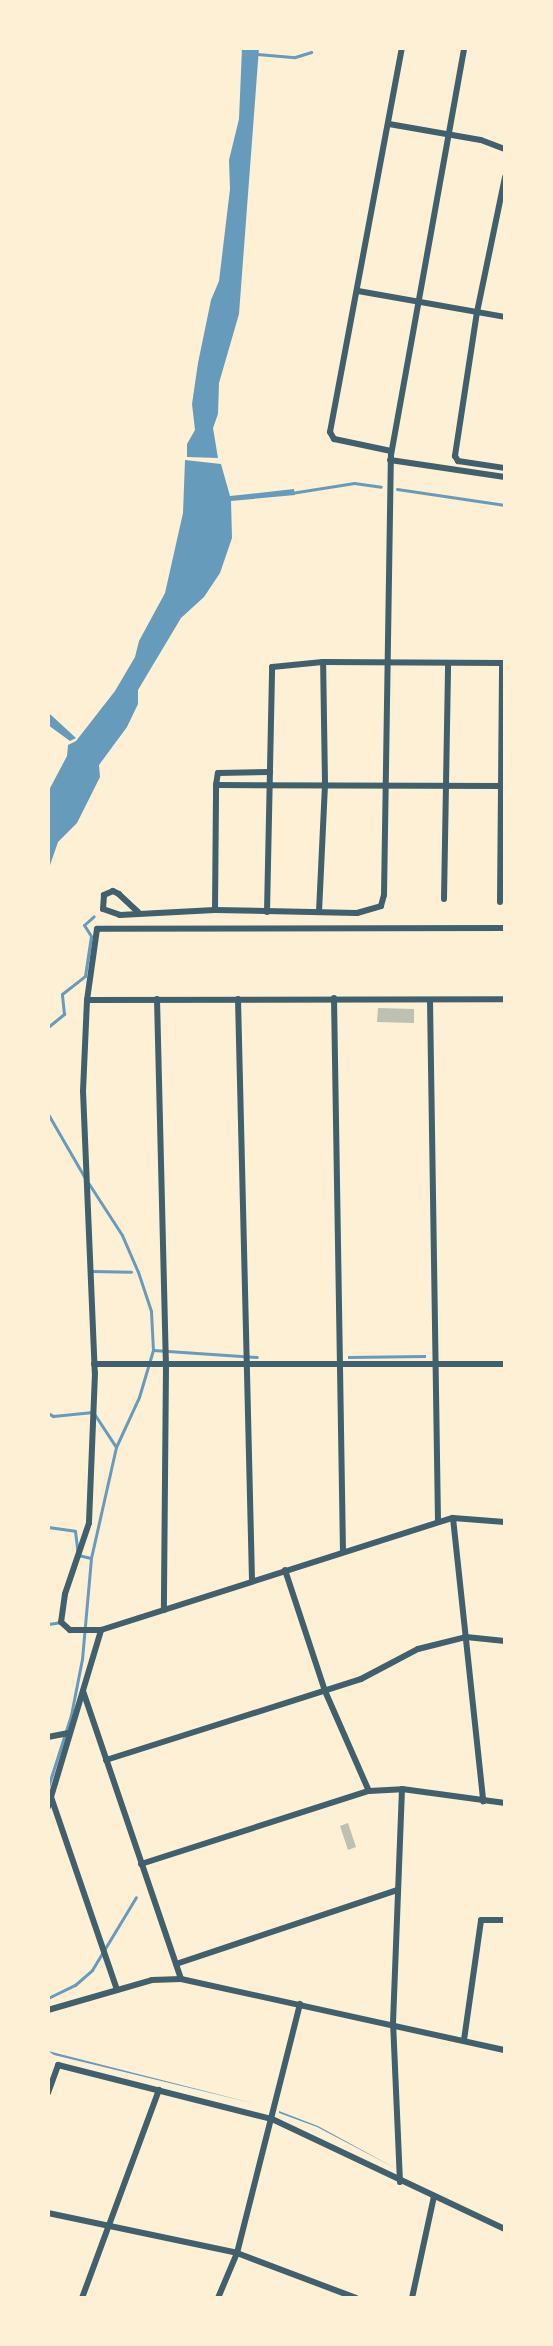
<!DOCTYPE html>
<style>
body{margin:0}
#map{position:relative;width:553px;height:2346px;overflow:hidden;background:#fdf0d5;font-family:"Fira Sans Condensed",sans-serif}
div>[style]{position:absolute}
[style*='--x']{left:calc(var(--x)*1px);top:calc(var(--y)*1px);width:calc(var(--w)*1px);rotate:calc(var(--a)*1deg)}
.water>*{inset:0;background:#669bbc}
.stream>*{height:3px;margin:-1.5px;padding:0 1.5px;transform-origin:1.5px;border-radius:1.5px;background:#669bbc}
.building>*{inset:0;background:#bec0b2}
.minor>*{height:6px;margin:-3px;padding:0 3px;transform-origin:3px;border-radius:3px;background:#3f606c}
span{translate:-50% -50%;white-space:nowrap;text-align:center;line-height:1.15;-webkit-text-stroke:4.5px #fdf0d5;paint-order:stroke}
.frame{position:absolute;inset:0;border:50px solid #fdf0d5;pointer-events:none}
</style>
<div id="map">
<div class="water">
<i style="clip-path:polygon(242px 48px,259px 48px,239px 314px,219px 383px,218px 414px,213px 428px,218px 458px,187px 457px,187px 444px,195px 430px,192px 404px,198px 363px,211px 300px,219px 281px,230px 189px,229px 160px,239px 119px)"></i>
<i style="clip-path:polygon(185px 460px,221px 464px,230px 496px,294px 489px,295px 495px,231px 501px,232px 538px,220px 573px,204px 597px,181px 618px,138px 690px,138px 704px,127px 727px,99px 765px,100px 777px,77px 823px,58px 842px,48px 871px,48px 792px,67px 756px,68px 745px,76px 741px,115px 691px,135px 657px,139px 641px,165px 593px,183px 513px)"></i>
<i style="clip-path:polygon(48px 713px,51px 715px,76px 738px,70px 741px,48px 725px)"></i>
<i style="clip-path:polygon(426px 1355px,426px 1358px,348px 1359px,348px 1356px)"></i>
<i style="clip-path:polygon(48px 2051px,268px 2107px,54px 2055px)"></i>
<i style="clip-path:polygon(279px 2111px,318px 2126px,395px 2168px,317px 2127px,279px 2113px)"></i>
</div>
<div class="stream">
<i style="--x:257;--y:54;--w:38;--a:5"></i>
<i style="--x:295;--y:57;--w:17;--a:-17"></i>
<i style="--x:397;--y:489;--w:109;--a:8.4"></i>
<i style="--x:291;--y:493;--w:64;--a:-9"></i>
<i style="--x:354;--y:483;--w:27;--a:8"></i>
<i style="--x:48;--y:1027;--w:21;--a:-39"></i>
<i style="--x:64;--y:1014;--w:20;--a:-96"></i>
<i style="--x:62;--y:994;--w:29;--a:-38"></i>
<i style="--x:85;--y:976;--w:40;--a:-81.5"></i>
<i style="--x:91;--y:936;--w:13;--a:-122"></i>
<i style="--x:84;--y:925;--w:13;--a:-42"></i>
<i style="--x:48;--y:1114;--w:74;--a:60"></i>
<i style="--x:92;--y:1271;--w:39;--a:1"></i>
<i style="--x:153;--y:1350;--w:104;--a:3.9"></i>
<i style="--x:48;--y:1413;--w:6;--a:31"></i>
<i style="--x:53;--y:1416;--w:40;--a:-5.7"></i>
<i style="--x:93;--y:1412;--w:42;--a:56.7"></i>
<i style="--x:48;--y:1527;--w:27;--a:8"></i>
<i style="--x:75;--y:1531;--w:24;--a:83"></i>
<i style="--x:78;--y:1555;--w:13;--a:13"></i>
<i style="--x:48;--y:1624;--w:14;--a:-8"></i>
<i style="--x:48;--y:1787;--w:76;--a:-72.3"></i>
<i style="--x:71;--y:1715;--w:57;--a:-78.9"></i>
<i style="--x:82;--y:1659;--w:101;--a:-84.9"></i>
<i style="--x:91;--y:1558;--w:114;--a:-77.3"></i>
<i style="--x:116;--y:1447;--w:55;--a:-65.3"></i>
<i style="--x:139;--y:1397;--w:49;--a:-73.4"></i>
<i style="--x:153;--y:1350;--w:39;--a:-93"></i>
<i style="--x:151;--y:1311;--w:41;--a:-108.4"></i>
<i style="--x:138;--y:1272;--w:40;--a:-113.4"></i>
<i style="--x:122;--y:1235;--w:61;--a:-122.9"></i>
<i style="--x:48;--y:1998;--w:30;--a:-26"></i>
<i style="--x:75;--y:1985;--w:23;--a:-41"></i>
<i style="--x:92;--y:1970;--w:85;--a:-58.9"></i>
</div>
<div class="building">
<i style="clip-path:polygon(378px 1008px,414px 1009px,414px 1023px,377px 1022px)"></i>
<i style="clip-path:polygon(348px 1823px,356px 1847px,348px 1850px,340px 1826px)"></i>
</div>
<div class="minor">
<i style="--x:389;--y:124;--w:93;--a:9.9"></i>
<i style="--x:481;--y:140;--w:26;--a:21"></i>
<i style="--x:505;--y:177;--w:138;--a:101.7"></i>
<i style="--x:477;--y:312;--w:146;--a:98.7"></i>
<i style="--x:455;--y:456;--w:6;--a:59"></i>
<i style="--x:458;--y:461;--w:48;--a:8.5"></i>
<i style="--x:358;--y:291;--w:149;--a:10"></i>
<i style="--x:391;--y:451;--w:58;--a:-168.1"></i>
<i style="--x:334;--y:439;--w:8;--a:-120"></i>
<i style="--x:330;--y:432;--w:391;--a:-79.4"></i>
<i style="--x:390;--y:460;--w:116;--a:8.4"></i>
<i style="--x:216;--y:785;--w:12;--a:-81"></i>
<i style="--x:218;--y:773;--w:52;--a:-1.1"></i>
<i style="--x:444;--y:899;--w:236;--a:-89"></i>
<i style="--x:500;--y:902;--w:239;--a:-89.5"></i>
<i style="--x:215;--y:910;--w:125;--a:-89.5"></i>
<i style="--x:216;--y:785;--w:289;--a:0.2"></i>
<i style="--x:138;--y:912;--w:26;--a:-137"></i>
<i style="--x:119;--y:894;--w:7;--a:-153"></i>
<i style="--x:113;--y:891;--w:10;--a:156"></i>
<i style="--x:104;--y:895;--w:14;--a:94"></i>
<i style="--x:103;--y:909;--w:18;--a:19"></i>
<i style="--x:120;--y:915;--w:95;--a:-3"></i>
<i style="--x:215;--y:910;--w:142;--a:1.2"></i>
<i style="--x:357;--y:913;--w:25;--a:-16"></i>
<i style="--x:381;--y:906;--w:11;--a:-75"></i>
<i style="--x:384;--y:895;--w:440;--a:-89.1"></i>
<i style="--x:391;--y:455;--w:413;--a:-79.8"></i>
<i style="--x:267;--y:912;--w:245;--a:-88.8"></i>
<i style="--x:272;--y:667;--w:51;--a:-5.6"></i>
<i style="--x:323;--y:662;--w:182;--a:0.3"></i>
<i style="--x:319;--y:912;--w:129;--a:-87.3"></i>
<i style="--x:325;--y:783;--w:121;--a:-90.9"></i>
<i style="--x:505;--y:928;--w:408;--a:179.9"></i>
<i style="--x:97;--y:929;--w:72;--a:98"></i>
<i style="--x:87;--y:1000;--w:91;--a:92.5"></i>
<i style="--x:83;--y:1091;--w:282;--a:87.6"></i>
<i style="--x:95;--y:1373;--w:150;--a:92.3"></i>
<i style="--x:89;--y:1523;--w:75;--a:108.7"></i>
<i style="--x:65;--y:1594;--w:28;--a:98"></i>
<i style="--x:61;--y:1622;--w:12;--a:42"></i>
<i style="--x:70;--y:1630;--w:31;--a:0"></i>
<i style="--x:101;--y:1630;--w:369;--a:-17.7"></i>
<i style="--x:453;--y:1518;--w:52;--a:4.4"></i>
<i style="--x:334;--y:998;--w:553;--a:89.07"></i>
<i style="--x:157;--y:999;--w:366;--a:88.6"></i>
<i style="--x:166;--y:1365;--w:245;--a:90.5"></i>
<i style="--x:238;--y:999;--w:581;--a:88.62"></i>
<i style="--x:87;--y:1000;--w:418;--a:-0.1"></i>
<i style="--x:430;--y:1000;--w:522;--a:89.12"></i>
<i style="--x:94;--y:1364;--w:411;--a:0"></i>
<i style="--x:453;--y:1518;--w:285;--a:83.9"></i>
<i style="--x:285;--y:1570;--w:127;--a:71.7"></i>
<i style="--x:325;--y:1691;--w:109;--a:66.3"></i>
<i style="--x:83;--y:1691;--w:304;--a:71.2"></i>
<i style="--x:48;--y:1737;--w:21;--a:-11"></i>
<i style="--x:106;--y:1760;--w:268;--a:-17.6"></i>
<i style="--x:361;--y:1679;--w:64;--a:-27.8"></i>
<i style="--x:418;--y:1649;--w:49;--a:-14"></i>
<i style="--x:466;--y:1637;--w:39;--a:6"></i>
<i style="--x:51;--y:1797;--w:204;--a:71.1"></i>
<i style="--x:48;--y:1807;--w:185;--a:-73.3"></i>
<i style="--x:141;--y:1864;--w:239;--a:-17.8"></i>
<i style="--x:369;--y:1791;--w:33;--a:-3"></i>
<i style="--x:402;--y:1789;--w:104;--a:7.7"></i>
<i style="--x:176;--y:1964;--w:233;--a:-18.5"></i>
<i style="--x:48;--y:2010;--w:108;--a:-16.1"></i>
<i style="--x:152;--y:1980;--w:29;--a:-2"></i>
<i style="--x:181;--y:1979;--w:332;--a:12.4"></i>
<i style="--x:464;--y:2040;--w:121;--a:-81.9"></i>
<i style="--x:481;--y:1920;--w:24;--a:0"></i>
<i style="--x:48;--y:2093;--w:30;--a:-70"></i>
<i style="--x:58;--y:2065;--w:221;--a:14.2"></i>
<i style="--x:272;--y:2119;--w:258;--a:25.3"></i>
<i style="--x:400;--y:2182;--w:159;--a:-92.5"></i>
<i style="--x:393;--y:2023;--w:234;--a:-87.8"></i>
<i style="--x:48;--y:2213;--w:193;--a:11.9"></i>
<i style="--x:237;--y:2253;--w:127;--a:20.7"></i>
<i style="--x:82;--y:2298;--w:222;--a:-69.7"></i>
<i style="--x:218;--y:2298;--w:49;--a:-67.1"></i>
<i style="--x:237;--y:2253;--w:257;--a:-75.8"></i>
<i style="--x:412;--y:2298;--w:104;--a:-77.8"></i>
</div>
<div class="frame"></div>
</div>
